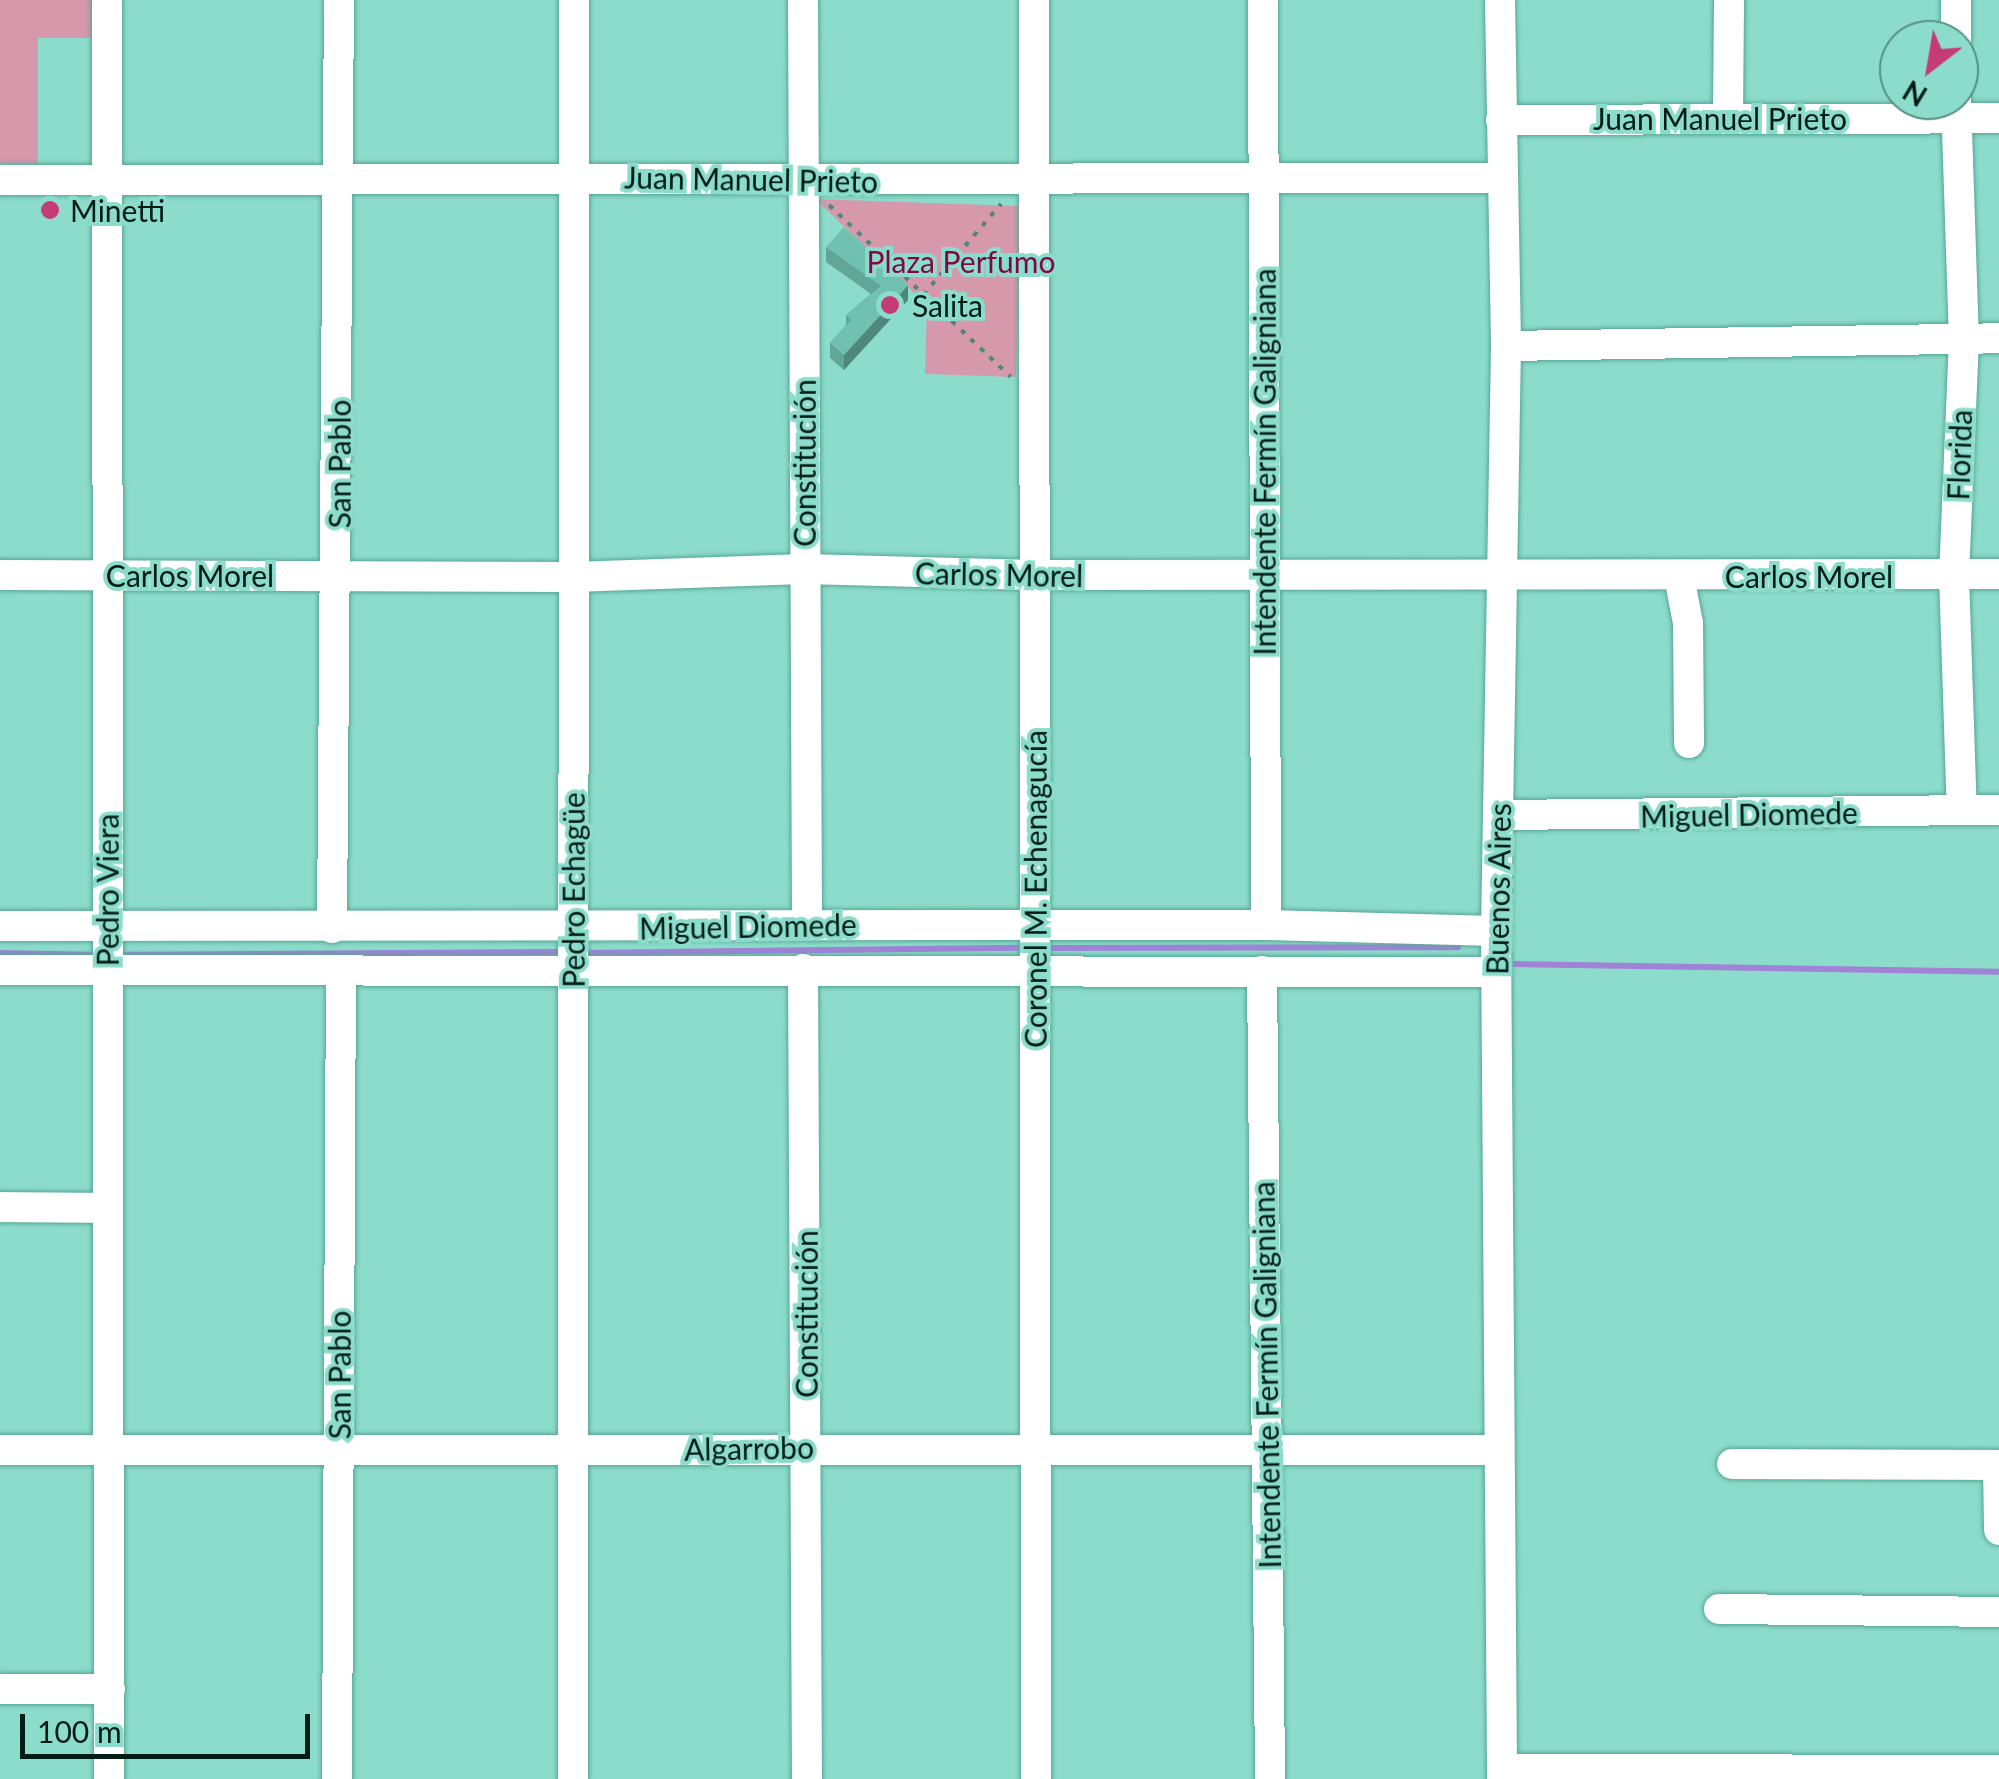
<!DOCTYPE html>
<meta charset="utf-8">
<style>
body{margin:0}
#map{position:relative;width:1999px;height:1779px;overflow:hidden;background:#8cdccb;font-family:Lato,sans-serif}
div>[style]{position:absolute}
[style*='--x']{left:calc(var(--x)*1px);top:calc(var(--y)*1px);width:calc(var(--w)*1px);rotate:calc(var(--a)*1deg)}
.green>*{inset:0;background:#d698ab}
.stream>*{height:6px;margin:-3px;padding:0 3px;transform-origin:3px;border-radius:3px;background:#a082d7}
.path>*{height:4px;margin-top:-2px;transform-origin:0;background:repeating-linear-gradient(90deg,#4e877b 0 5px,transparent 0 13px)}
.roads{filter:drop-shadow(0 0 2px #57a696) drop-shadow(0 0 2px #57a696)}
.minor>*{height:30px;margin:-15px;padding:0 15px;transform-origin:15px;border-radius:15px;background:#fff}
.wall>*{inset:0;background:#61a697}
.shaded-wall>*{inset:0;background:#4f877b}
.building>*{inset:0;background:#71c1b0}
.dots>*{width:28px;height:28px;translate:-50% -50%;box-sizing:border-box;border:5px solid #8cdccb;border-radius:50%}
span{translate:-50% -50%;white-space:nowrap;text-align:center;line-height:1.15;-webkit-text-stroke:8px #8cdccb;paint-order:stroke}
.street-label{font-size:30px;color:#001c16}
.poi-label{font-size:30px;color:#001c16}
.left{translate:0 -50%;text-align:left}
.park-label{font-size:30px;color:#810845}
.north{position:absolute;left:1879px;top:20px;width:100px;height:100px;box-sizing:border-box;background:#8cdccb;border:2px solid #548f83;border-radius:50%;rotate:211deg;font-size:28px;font-weight:700;line-height:40px;text-align:center;color:#001c16}
.north::after{content:'';display:block;margin:auto;width:35px;height:45px;background:#c53c75;clip-path:polygon(50% 0,100% 100%,50% 72%,0 100%)}
.scale{position:absolute;left:20px;top:1714px;width:290px;height:45px;box-sizing:border-box;border:5px solid #001c16;border-top:0;padding-left:12px;font-size:30px;line-height:35px;white-space:nowrap;color:#001c16;-webkit-text-stroke:8px #8cdccb;paint-order:stroke}
</style>
<div id="map">
<div class="green">
<i style="clip-path:polygon(0 0,94px 0,95px 38px,38px 38px,38px 164px,0 163px)"></i>
<i style="clip-path:polygon(815px 199px,1021px 206px,1016px 377px,925px 374px,927px 305px)"></i>
</div>
<div class="stream">
<i style="--x:1050;--y:948;--w:408;--a:-0.1"></i>
<i style="--x:0;--y:953;--w:96;--a:1.2"></i>
<i style="--x:584;--y:953;--w:439;--a:-0.7"></i>
<i style="--x:121;--y:955;--w:439;--a:-0.4"></i>
<i style="--x:1512;--y:964;--w:487;--a:0.9"></i>
</div>
<div class="path">
<i style="--x:829;--y:205;--w:250;--a:43.4"></i>
<i style="--x:923;--y:295;--w:120;--a:-49.4"></i>
</div>
<div class="roads">
<div class="minor">
<i style="--x:107;--y:0;--w:1779;--a:89.94"></i>
<i style="--x:803;--y:0;--w:925;--a:89.75"></i>
<i style="--x:1034;--y:0;--w:1779;--a:89.94"></i>
<i style="--x:1263;--y:0;--w:925;--a:89.81"></i>
<i style="--x:1500;--y:0;--w:346;--a:89"></i>
<i style="--x:1506;--y:346;--w:585;--a:90.98"></i>
<i style="--x:1496;--y:931;--w:848;--a:89.59"></i>
<i style="--x:1956;--y:0;--w:40;--a:90"></i>
<i style="--x:1956;--y:100;--w:238;--a:88.1"></i>
<i style="--x:1964;--y:338;--w:237;--a:92.4"></i>
<i style="--x:1954;--y:575;--w:235;--a:88.1"></i>
<i style="--x:1728;--y:117;--w:117;--a:-89.5"></i>
<i style="--x:1501;--y:120;--w:498;--a:-0.2"></i>
<i style="--x:0;--y:180;--w:1502;--a:-0.08"></i>
<i style="--x:1506;--y:346;--w:493;--a:-0.9"></i>
<i style="--x:0;--y:575;--w:573;--a:0.2"></i>
<i style="--x:573;--y:577;--w:231;--a:-2"></i>
<i style="--x:804;--y:569;--w:231;--a:1.5"></i>
<i style="--x:1035;--y:575;--w:964;--a:-0.06"></i>
<i style="--x:1679;--y:576;--w:48;--a:79.2"></i>
<i style="--x:1688;--y:623;--w:120;--a:89.5"></i>
<i style="--x:1500;--y:815;--w:499;--a:-0.6"></i>
<i style="--x:0;--y:926;--w:1266;--a:-0.05"></i>
<i style="--x:1266;--y:925;--w:230;--a:1.5"></i>
<i style="--x:332;--y:928;--w:928;--a:-89.57"></i>
<i style="--x:803;--y:969;--w:810;--a:89.72"></i>
<i style="--x:0;--y:970;--w:1496;--a:0.08"></i>
<i style="--x:1262;--y:971;--w:808;--a:89.43"></i>
<i style="--x:0;--y:1207;--w:105;--a:0.5"></i>
<i style="--x:0;--y:1450;--w:1497;--a:0"></i>
<i style="--x:1732;--y:1464;--w:266;--a:0.2"></i>
<i style="--x:1998;--y:1465;--w:65;--a:89.1"></i>
<i style="--x:1719;--y:1609;--w:280;--a:0.6"></i>
<i style="--x:0;--y:1689;--w:110;--a:0"></i>
<i style="--x:1502;--y:1769;--w:497;--a:0.1"></i>
<i style="--x:337;--y:1779;--w:809;--a:-89.72"></i>
<i style="--x:573;--y:1779;--w:1779;--a:-89.97"></i>
</div>
</div>
<div class="wall">
<i style="clip-path:polygon(826px 247px,908px 300px,844px 370px,830px 358px,830px 343px,846px 325px,846px 315px,871px 294px,826px 262px)"></i>
</div>
<div class="shaded-wall">
<i style="clip-path:polygon(908px 285px,908px 300px,844px 370px,844px 355px)"></i>
</div>
<div class="building">
<i style="clip-path:polygon(844px 227px,908px 285px,844px 355px,830px 343px,851px 320px,846px 315px,881px 286px,826px 247px)"></i>
</div>
<div class="dots">
<i style="left:50px;top:210px;background:#c53c75"></i>
<i style="left:890px;top:305px;background:#c53c75"></i>
</div>
<div class="street-label">
<span style="left:1720px;top:118px">Juan Manuel Prieto</span>
<span style="left:751px;top:179px;rotate:1deg">Juan Manuel Prieto</span>
<span style="left:1959px;top:455px;rotate:-88deg">Florida</span>
<span style="left:1264px;top:462px;rotate:-90deg">Intendente Fermín Galigniana</span>
<span style="left:804px;top:463px;rotate:-90deg">Constitución</span>
<span style="left:339px;top:464px;rotate:-90deg">San Pablo</span>
<span style="left:999px;top:574px;rotate:1deg">Carlos Morel</span>
<span style="left:190px;top:575px">Carlos Morel</span>
<span style="left:1809px;top:576px">Carlos Morel</span>
<span style="left:1749px;top:814px;rotate:-1deg">Miguel Diomede</span>
<span style="left:1035px;top:889px;rotate:-90deg">Coronel M. Echenagucía</span>
<span style="left:1498px;top:889px;rotate:-89deg">Buenos Aires</span>
<span style="left:107px;top:890px;rotate:-90deg">Pedro Viera</span>
<span style="left:573px;top:890px;rotate:-90deg">Pedro Echagüe</span>
<span style="left:748px;top:926px;rotate:-1deg">Miguel Diomede</span>
<span style="left:806px;top:1314px;rotate:-90deg">Constitución</span>
<span style="left:339px;top:1375px;rotate:-90deg">San Pablo</span>
<span style="left:1266px;top:1375px;rotate:-91deg">Intendente Fermín Galigniana</span>
<span style="left:749px;top:1448px;rotate:-1deg">Algarrobo</span>
</div>
<div class="poi-label">
<span class="left" style="left:70px;top:210px">Minetti</span>
<span class="left" style="left:912px;top:305px">Salita</span>
</div>
<div class="park-label">
<span style="left:961px;top:261px">Plaza Perfumo</span>
</div>
<div class="north">N</div>
<div class="scale">100 m</div>
</div>
